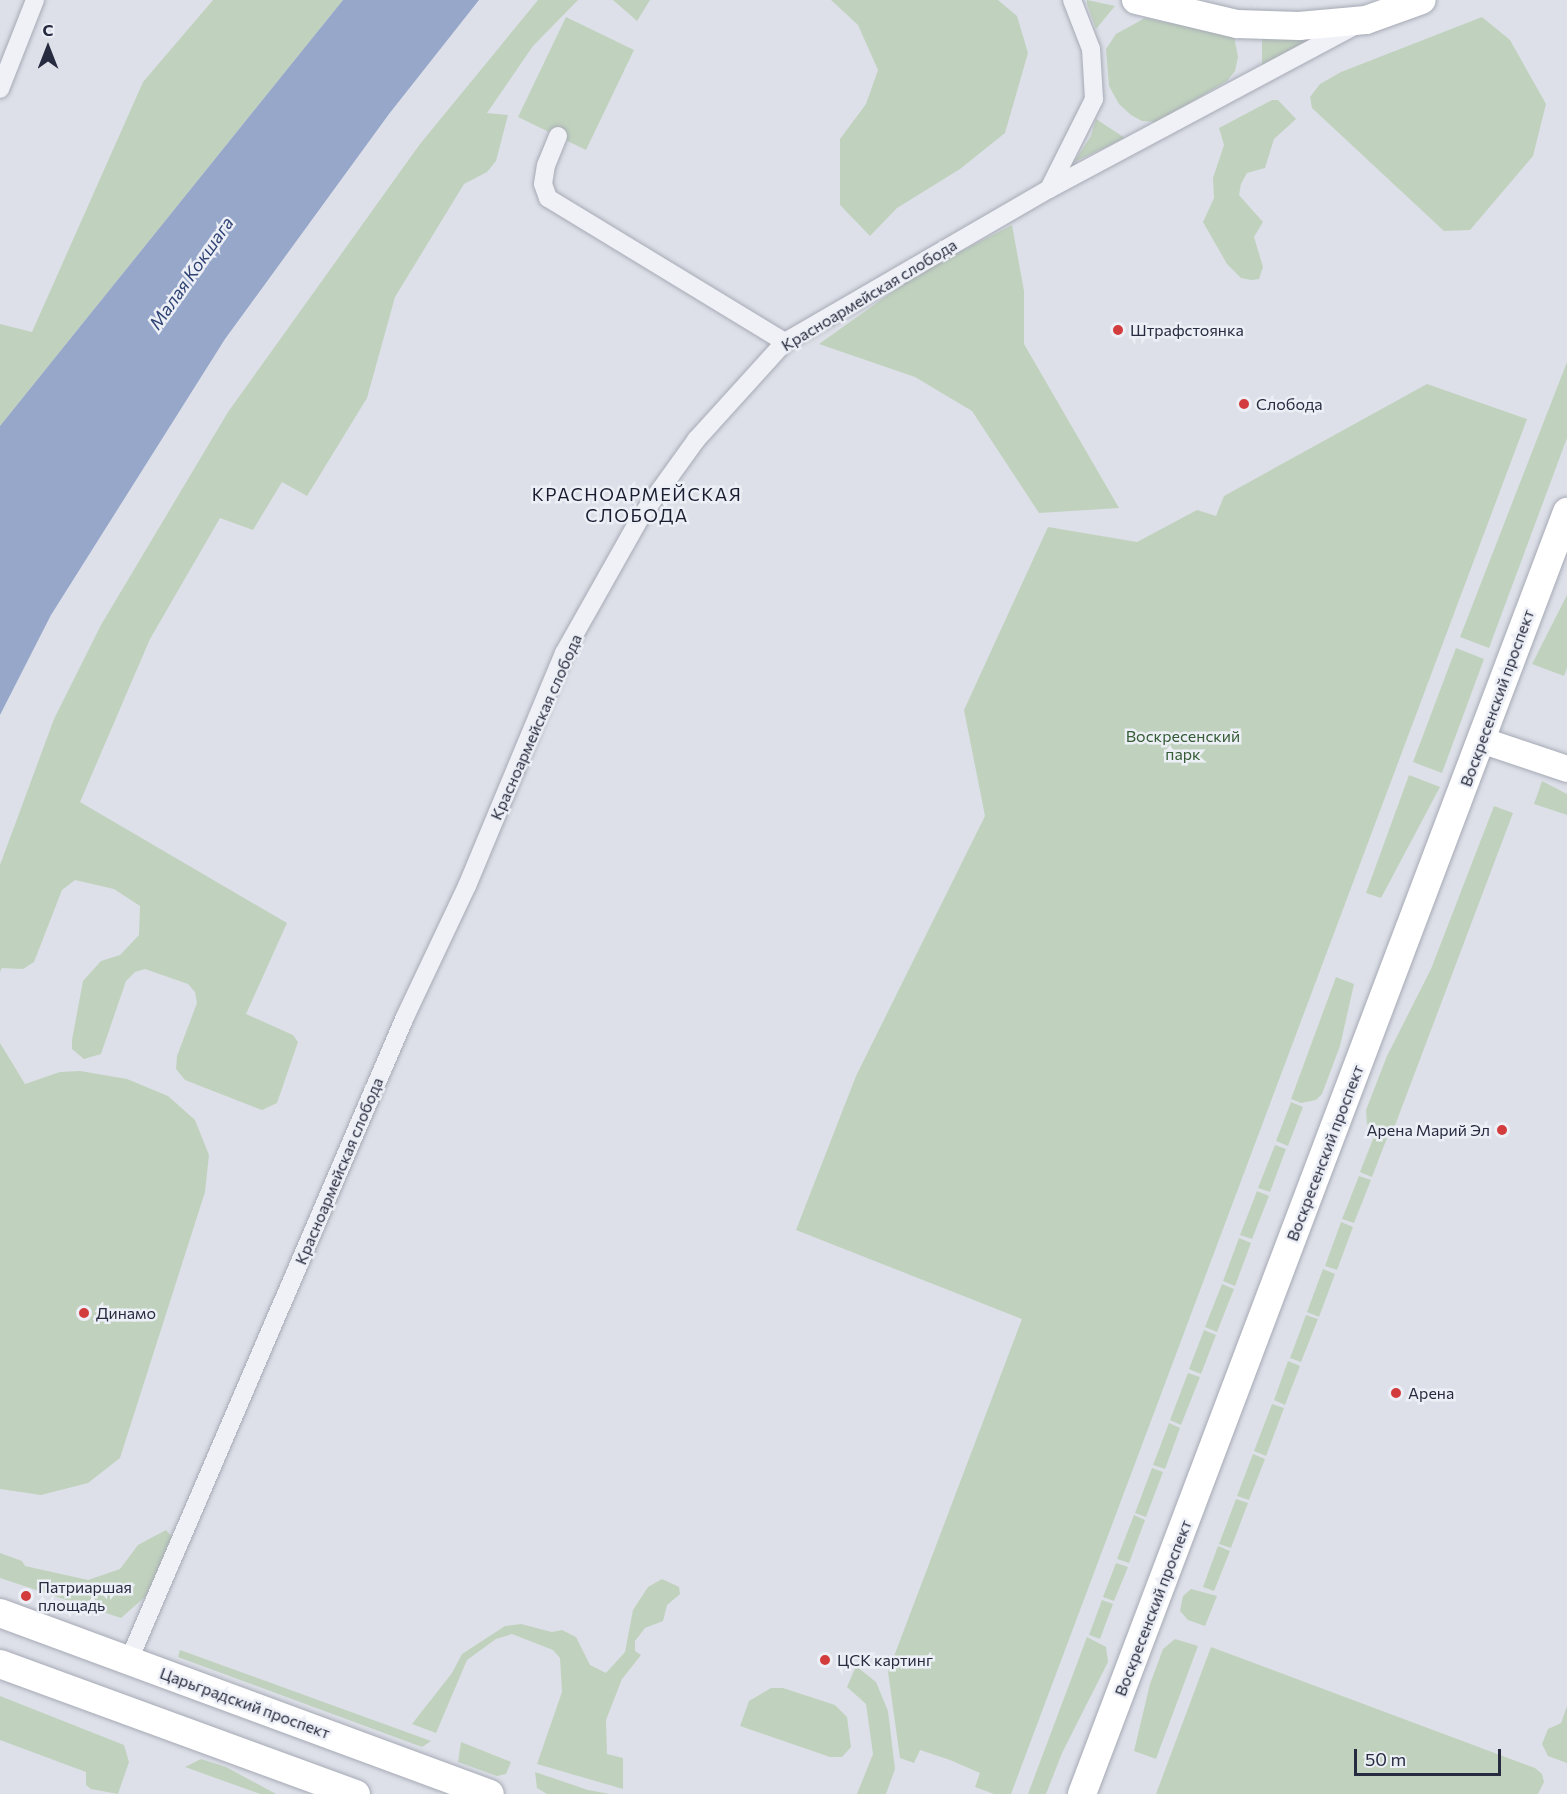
<!DOCTYPE html>
<meta charset="utf-8">
<style>
body{margin:0}
#map{position:relative;width:1567px;height:1794px;overflow:hidden;background:#dde0e8;font-family:Commissioner,sans-serif}
div>[style]{position:absolute}
[style*='--x']{left:calc(var(--x)*1px);top:calc(var(--y)*1px);width:calc(var(--w)*1px);rotate:calc(var(--a)*1deg)}
.green>*{inset:0;background:#c0d2be}
.water>*{inset:0;background:#96a7ca}
.roads{filter:drop-shadow(0 0 2px #a6aab5) drop-shadow(0 0 2px #a6aab5)}
.minor>*{height:18px;margin:-9px;padding:0 9px;transform-origin:9px;border-radius:9px;background:#f0f1f6}
.secondary>*{height:26px;margin:-13px;padding:0 13px;transform-origin:13px;border-radius:13px;background:#fff}
.primary>*{height:28px;margin:-14px;padding:0 14px;transform-origin:14px;border-radius:14px;background:#fff}
.dots>*{width:16px;height:16px;translate:-50% -50%;box-sizing:border-box;border:3px solid #eceff5;border-radius:50%}
span{translate:-50% -50%;white-space:nowrap;text-align:center;line-height:1.15;-webkit-text-stroke:5px #eceff5;paint-order:stroke}
.street-label{font-size:16px;color:#262b3f}
.poi-label{font-size:16px;color:#262b3f}
.left{translate:0 -50%;text-align:left}
.right{translate:-100% -50%;text-align:right}
.park-label{font-size:16px;color:#345b33}
.water-label{font-size:18px;color:#2f4374;font-style:italic}
.neighbourhood-label{font-size:18px;color:#181d2f;letter-spacing:1.5px}
.north{position:absolute;left:18px;top:18px;width:60px;height:60px;-webkit-text-stroke:4px #eceff5;paint-order:stroke;rotate:0deg;font-size:16px;font-weight:700;line-height:24px;text-align:center;color:#262b3f}
.north::after{content:'';display:block;margin:auto;width:21px;height:27px;background:#262b3f;clip-path:polygon(50% 0,100% 100%,50% 72%,0 100%)}
.scale{position:absolute;left:1354px;top:1749px;width:147px;height:27px;box-sizing:border-box;border:3px solid #262b3f;border-top:0;padding-left:8px;font-size:18px;line-height:21px;white-space:nowrap;color:#262b3f;-webkit-text-stroke:4px #eceff5;paint-order:stroke}
</style>
<div id="map">
<div class="green">
<i style="clip-path:polygon(213px 0,343px 0,0 426px,0 324px,32px 332px,143px 82px)"></i>
<i style="clip-path:polygon(538px 0,578px 0,533px 46px,487px 113px,508px 115px,496px 161px,487px 172px,464px 184px,395px 297px,367px 398px,307px 496px,282px 482px,253px 530px,220px 518px,150px 639px,80px 802px,287px 923px,246px 1014px,293px 1035px,298px 1042px,277px 1103px,262px 1110px,185px 1080px,176px 1069px,177px 1056px,197px 1003px,195px 992px,188px 984px,145px 969px,135px 972px,126px 981px,101px 1054px,84px 1059px,72px 1049px,72px 1040px,83px 981px,101px 961px,120px 955px,139px 935px,140px 906px,114px 889px,75px 880px,62px 890px,34px 962px,23px 969px,2px 968px,0 972px,0 865px,54px 719px,101px 625px,228px 412px,420px 144px)"></i>
<i style="clip-path:polygon(613px 0,650px 0,637px 21px)"></i>
<i style="clip-path:polygon(831px 0,998px 0,1017px 16px,1028px 53px,1005px 133px,960px 169px,897px 208px,870px 236px,840px 205px,840px 139px,866px 104px,878px 70px,858px 25px)"></i>
<i style="clip-path:polygon(1087px 0,1115px 6px,1096px 29px,1087px 4px)"></i>
<i style="clip-path:polygon(566px 17px,634px 50px,586px 150px,518px 117px)"></i>
<i style="clip-path:polygon(1482px 17px,1510px 40px,1546px 104px,1533px 156px,1470px 230px,1444px 231px,1312px 108px,1310px 97px,1320px 84px,1341px 72px)"></i>
<i style="clip-path:polygon(1145px 18px,1234px 36px,1238px 57px,1235px 71px,1227px 81px,1157px 122px,1142px 121px,1131px 115px,1119px 104px,1109px 86px,1106px 49px,1116px 34px)"></i>
<i style="clip-path:polygon(1262px 36px,1314px 37px,1262px 66px)"></i>
<i style="clip-path:polygon(1272px 100px,1278px 100px,1296px 119px,1274px 139px,1265px 168px,1247px 173px,1241px 184px,1239px 195px,1263px 222px,1254px 237px,1263px 267px,1259px 279px,1251px 280px,1241px 278px,1227px 264px,1203px 222px,1214px 198px,1213px 178px,1224px 145px,1219px 128px)"></i>
<i style="clip-path:polygon(1096px 119px,1125px 138px,1074px 162px,1091px 136px)"></i>
<i style="clip-path:polygon(1012px 225px,1024px 291px,1024px 344px,1119px 508px,1039px 513px,972px 411px,915px 377px,819px 344px,919px 273px)"></i>
<i style="clip-path:polygon(1567px 362px,1567px 438px,1489px 648px,1460px 637px)"></i>
<i style="clip-path:polygon(1427px 384px,1527px 419px,1011px 1794px,994px 1794px,975px 1787px,980px 1773px,950px 1760px,920px 1750px,914px 1763px,900px 1758px,888px 1672px,1022px 1319px,796px 1230px,856px 1076px,985px 816px,964px 710px,1048px 527px,1137px 542px,1197px 510px,1216px 516px,1224px 496px)"></i>
<i style="clip-path:polygon(1567px 595px,1567px 668px,1564px 676px,1532px 664px)"></i>
<i style="clip-path:polygon(1456px 648px,1484px 659px,1442px 773px,1413px 762px)"></i>
<i style="clip-path:polygon(1409px 775px,1440px 787px,1381px 898px,1366px 893px)"></i>
<i style="clip-path:polygon(1542px 781px,1567px 794px,1567px 815px,1534px 804px)"></i>
<i style="clip-path:polygon(1494px 806px,1513px 813px,1391px 1136px,1367px 1124px,1366px 1110px,1387px 1056px,1431px 969px)"></i>
<i style="clip-path:polygon(1336px 977px,1354px 984px,1340px 1046px,1322px 1094px,1316px 1100px,1301px 1103px,1291px 1099px)"></i>
<i style="clip-path:polygon(0 1043px,25px 1084px,60px 1072px,80px 1071px,127px 1079px,168px 1096px,195px 1120px,209px 1155px,205px 1192px,120px 1458px,88px 1483px,41px 1495px,0 1489px)"></i>
<i style="clip-path:polygon(1291px 1102px,1303px 1107px,1288px 1146px,1276px 1141px)"></i>
<i style="clip-path:polygon(1375px 1134px,1387px 1138px,1372px 1177px,1360px 1172px)"></i>
<i style="clip-path:polygon(1275px 1145px,1286px 1149px,1270px 1192px,1258px 1188px)"></i>
<i style="clip-path:polygon(1359px 1176px,1371px 1180px,1354px 1223px,1342px 1219px)"></i>
<i style="clip-path:polygon(1257px 1191px,1269px 1196px,1252px 1239px,1240px 1235px)"></i>
<i style="clip-path:polygon(1341px 1222px,1353px 1227px,1337px 1270px,1325px 1266px)"></i>
<i style="clip-path:polygon(1239px 1238px,1251px 1243px,1235px 1286px,1223px 1281px)"></i>
<i style="clip-path:polygon(1323px 1269px,1335px 1274px,1319px 1317px,1307px 1312px)"></i>
<i style="clip-path:polygon(1222px 1284px,1234px 1289px,1217px 1332px,1205px 1327px)"></i>
<i style="clip-path:polygon(1306px 1315px,1318px 1319px,1301px 1362px,1290px 1358px)"></i>
<i style="clip-path:polygon(1204px 1330px,1216px 1335px,1201px 1374px,1189px 1369px)"></i>
<i style="clip-path:polygon(1288px 1361px,1300px 1366px,1285px 1405px,1274px 1400px)"></i>
<i style="clip-path:polygon(1188px 1373px,1200px 1377px,1181px 1425px,1170px 1420px)"></i>
<i style="clip-path:polygon(1272px 1404px,1284px 1408px,1266px 1456px,1254px 1451px)"></i>
<i style="clip-path:polygon(1169px 1423px,1180px 1428px,1165px 1469px,1153px 1465px)"></i>
<i style="clip-path:polygon(1253px 1454px,1265px 1459px,1249px 1500px,1237px 1496px)"></i>
<i style="clip-path:polygon(1152px 1468px,1163px 1472px,1146px 1517px,1135px 1513px)"></i>
<i style="clip-path:polygon(1236px 1499px,1248px 1503px,1231px 1548px,1219px 1544px)"></i>
<i style="clip-path:polygon(1134px 1515px,1145px 1520px,1129px 1563px,1117px 1559px)"></i>
<i style="clip-path:polygon(166px 1530px,173px 1538px,146px 1596px,121px 1618px,0 1578px,0 1553px,22px 1561px,25px 1566px,88px 1580px,120px 1569px,138px 1545px)"></i>
<i style="clip-path:polygon(1218px 1546px,1230px 1551px,1214px 1591px,1203px 1587px)"></i>
<i style="clip-path:polygon(1116px 1563px,1128px 1567px,1114px 1601px,1103px 1597px)"></i>
<i style="clip-path:polygon(662px 1579px,679px 1587px,680px 1594px,667px 1605px,663px 1621px,645px 1628px,635px 1641px,635px 1651px,641px 1655px,622px 1679px,606px 1720px,607px 1754px,623px 1758px,623px 1789px,537px 1764px,562px 1692px,560px 1658px,553px 1650px,512px 1634px,496px 1639px,467px 1660px,436px 1733px,412px 1724px,452px 1673px,462px 1654px,505px 1626px,521px 1624px,552px 1632px,562px 1630px,576px 1637px,590px 1665px,606px 1673px,625px 1652px,633px 1610px,648px 1587px)"></i>
<i style="clip-path:polygon(1191px 1589px,1217px 1596px,1205px 1626px,1188px 1620px,1180px 1611px,1183px 1596px)"></i>
<i style="clip-path:polygon(1102px 1600px,1113px 1604px,1100px 1639px,1089px 1635px)"></i>
<i style="clip-path:polygon(1087px 1637px,1106px 1647px,1108px 1662px,1062px 1753px,1046px 1794px,1028px 1794px)"></i>
<i style="clip-path:polygon(1175px 1639px,1198px 1646px,1156px 1759px,1134px 1751px,1150px 1684px,1163px 1649px)"></i>
<i style="clip-path:polygon(1211px 1647px,1535px 1768px,1542px 1774px,1544px 1782px,1538px 1794px,1156px 1794px)"></i>
<i style="clip-path:polygon(180px 1650px,431px 1741px,422px 1747px,178px 1657px)"></i>
<i style="clip-path:polygon(856px 1666px,876px 1682px,888px 1711px,895px 1769px,886px 1794px,857px 1794px,873px 1754px,866px 1704px,847px 1687px)"></i>
<i style="clip-path:polygon(771px 1688px,783px 1688px,835px 1705px,847px 1717px,851px 1747px,842px 1757px,830px 1757px,740px 1726px,749px 1701px)"></i>
<i style="clip-path:polygon(0 1696px,124px 1745px,129px 1762px,118px 1794px,91px 1789px,86px 1785px,86px 1772px,0 1740px)"></i>
<i style="clip-path:polygon(1567px 1706px,1567px 1763px,1548px 1756px,1542px 1744px,1548px 1729px,1561px 1723px)"></i>
<i style="clip-path:polygon(461px 1742px,511px 1762px,506px 1774px,497px 1776px,458px 1762px)"></i>
<i style="clip-path:polygon(201px 1759px,226px 1767px,276px 1794px,260px 1794px,185px 1767px)"></i>
<i style="clip-path:polygon(535px 1772px,588px 1790px,610px 1794px,547px 1794px,537px 1788px)"></i>
</div>
<div class="water">
<i style="clip-path:polygon(343px 0,479px 0,389px 114px,225px 339px,51px 615px,0 715px,0 426px)"></i>
</div>
<div class="roads">
<div class="minor">
<i style="--x:0;--y:89;--w:96;--a:-68.5"></i>
<i style="--x:558;--y:136;--w:31;--a:112"></i>
<i style="--x:546;--y:165;--w:19;--a:99"></i>
<i style="--x:543;--y:184;--w:15;--a:70"></i>
<i style="--x:548;--y:198;--w:277;--a:31.3"></i>
<i style="--x:1049;--y:189;--w:101;--a:-63.4"></i>
<i style="--x:1094;--y:99;--w:50;--a:-93.4"></i>
<i style="--x:1091;--y:49;--w:53;--a:-111.2"></i>
<i style="--x:129;--y:1660;--w:700;--a:-66.77"></i>
<i style="--x:405;--y:1017;--w:145;--a:-64.7"></i>
<i style="--x:467;--y:886;--w:252;--a:-67.4"></i>
<i style="--x:564;--y:653;--w:155;--a:-60.6"></i>
<i style="--x:640;--y:518;--w:96;--a:-54.3"></i>
<i style="--x:696;--y:440;--w:132;--a:-47.8"></i>
<i style="--x:785;--y:342;--w:305;--a:-30.1"></i>
<i style="--x:1049;--y:189;--w:348;--a:-28.1"></i>
</div>
<div class="secondary">
<i style="--x:1481;--y:740;--w:91;--a:18.6"></i>
</div>
<div class="primary">
<i style="--x:1136;--y:0;--w:104;--a:13.4"></i>
<i style="--x:1237;--y:24;--w:62;--a:1.8"></i>
<i style="--x:1299;--y:26;--w:67;--a:-5.1"></i>
<i style="--x:1366;--y:20;--w:59;--a:-19.7"></i>
<i style="--x:0;--y:1613;--w:522;--a:20.27"></i>
<i style="--x:0;--y:1664;--w:379;--a:20.1"></i>
<i style="--x:1082;--y:1794;--w:1371;--a:-69.28"></i>
</div>
</div>
<div class="dots">
<i style="left:1118px;top:330px;background:#d33c3c"></i>
<i style="left:1244px;top:404px;background:#d33c3c"></i>
<i style="left:1502px;top:1130px;background:#d33c3c"></i>
<i style="left:84px;top:1313px;background:#d33c3c"></i>
<i style="left:1396px;top:1393px;background:#d33c3c"></i>
<i style="left:26px;top:1596px;background:#d33c3c"></i>
<i style="left:825px;top:1660px;background:#d33c3c"></i>
</div>
<div class="street-label">
<span style="left:869px;top:295px;rotate:-31deg">Красноармейская слобода</span>
<span style="left:1497px;top:698px;rotate:-70deg">Воскресенский проспект</span>
<span style="left:536px;top:727px;rotate:-66deg">Красноармейская слобода</span>
<span style="left:1325px;top:1153px;rotate:-69deg">Воскресенский проспект</span>
<span style="left:339px;top:1171px;rotate:-67deg">Красноармейская слобода</span>
<span style="left:1153px;top:1608px;rotate:-69deg">Воскресенский проспект</span>
<span style="left:245px;top:1703px;rotate:20deg">Царьградский проспект</span>
</div>
<div class="poi-label">
<span class="left" style="left:1130px;top:330px">Штрафстоянка</span>
<span class="left" style="left:1256px;top:404px">Слобода</span>
<span class="right" style="left:1490px;top:1130px">Арена Марий Эл</span>
<span class="left" style="left:96px;top:1313px">Динамо</span>
<span class="left" style="left:1408px;top:1393px">Арена</span>
<span class="left" style="left:38px;top:1596px">Патриаршая<br>площадь</span>
<span class="left" style="left:837px;top:1660px">ЦСК картинг</span>
</div>
<div class="park-label">
<span style="left:1183px;top:745px">Воскресенский<br>парк</span>
</div>
<div class="water-label">
<span style="left:191px;top:273px;rotate:-55deg">Малая Кокшага</span>
</div>
<div class="neighbourhood-label">
<span style="left:637px;top:505px">КРАСНОАРМЕЙСКАЯ<br>СЛОБОДА</span>
</div>
<div class="north">С</div>
<div class="scale">50 m</div>
</div>
